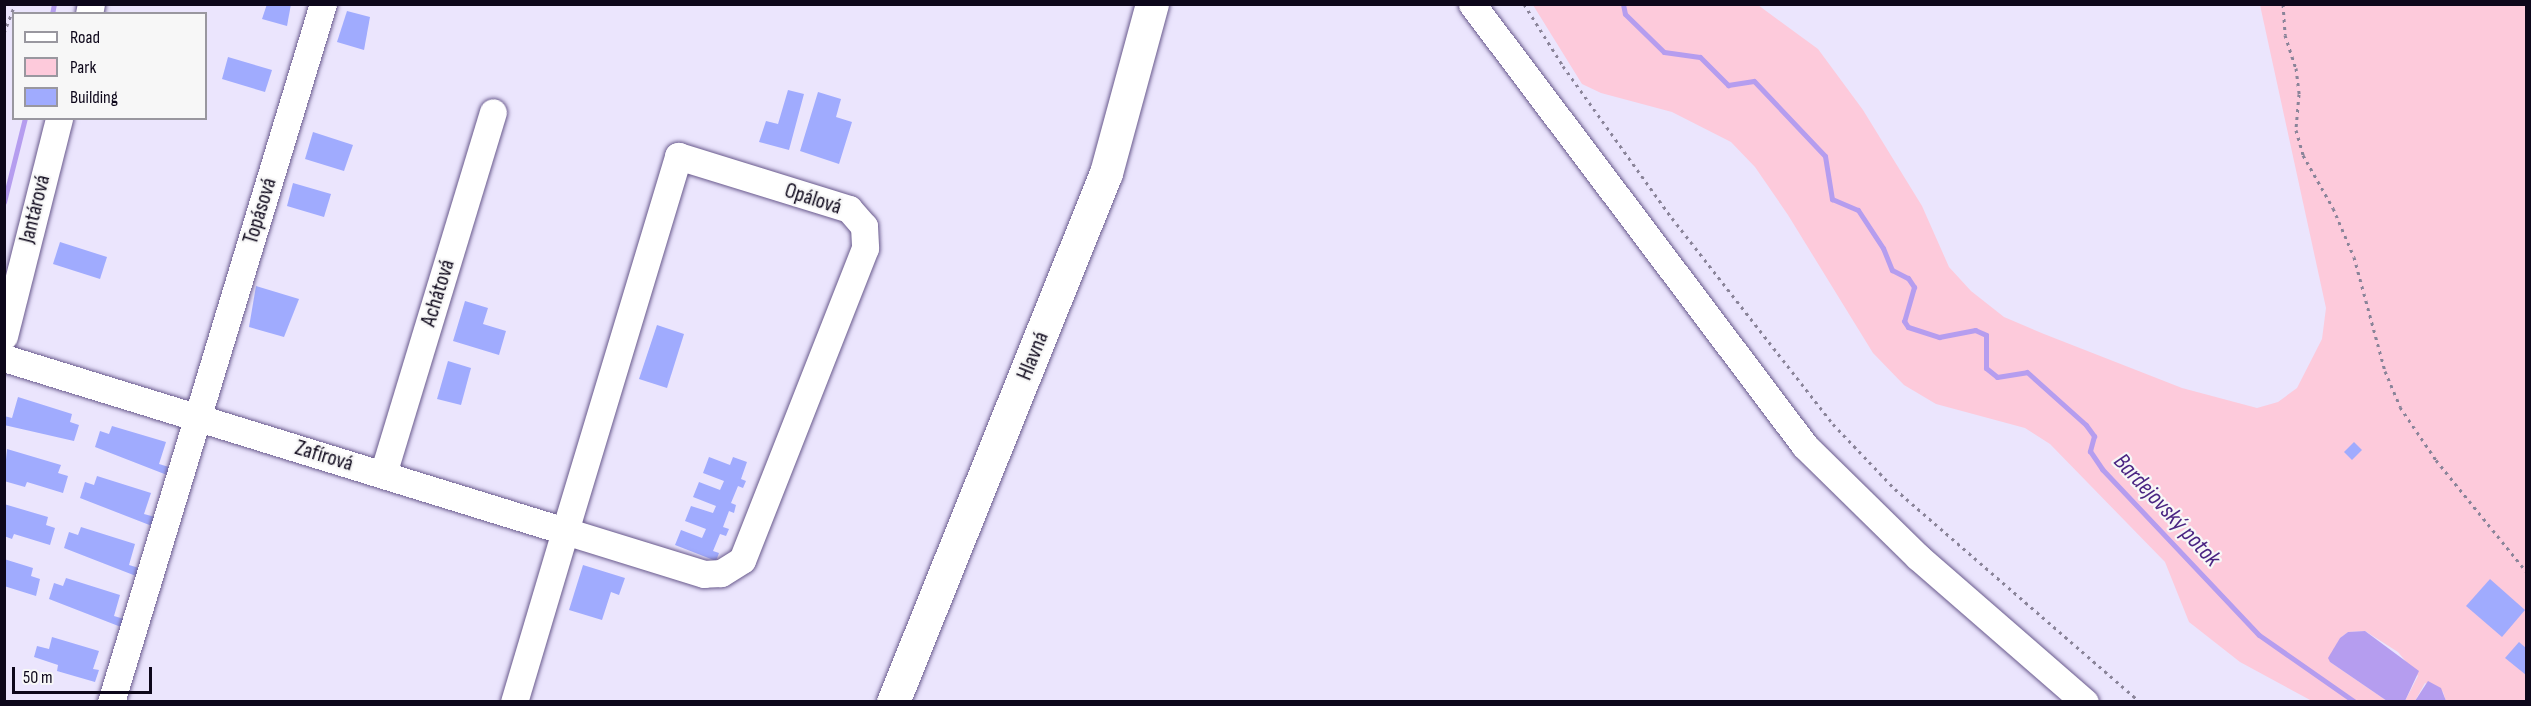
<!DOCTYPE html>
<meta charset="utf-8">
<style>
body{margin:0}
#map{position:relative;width:2531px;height:706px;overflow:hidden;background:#ebe5fd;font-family:"Sofia Sans Condensed",sans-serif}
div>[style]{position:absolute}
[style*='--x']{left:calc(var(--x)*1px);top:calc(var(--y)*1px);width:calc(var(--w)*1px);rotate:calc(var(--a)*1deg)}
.green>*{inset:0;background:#fdcadb}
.water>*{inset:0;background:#b59def}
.stream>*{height:5px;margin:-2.5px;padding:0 2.5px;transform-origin:2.5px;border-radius:2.5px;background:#b59def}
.building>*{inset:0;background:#a0abfe}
.path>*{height:3px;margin-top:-1.5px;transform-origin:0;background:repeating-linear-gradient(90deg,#8a8499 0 3px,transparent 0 7.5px)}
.roads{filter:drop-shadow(0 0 2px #68598c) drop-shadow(0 0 2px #68598c)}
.minor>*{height:27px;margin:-13.5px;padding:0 13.5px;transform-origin:13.5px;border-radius:13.5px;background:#fff}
.major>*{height:33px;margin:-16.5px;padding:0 16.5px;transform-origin:16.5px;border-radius:16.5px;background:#fff}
span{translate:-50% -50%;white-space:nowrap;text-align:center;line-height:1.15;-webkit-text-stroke:4.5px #f7f7f7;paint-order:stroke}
.street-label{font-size:22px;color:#0d071a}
.water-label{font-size:24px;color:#4b2583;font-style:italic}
.frame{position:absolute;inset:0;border:6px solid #0d071a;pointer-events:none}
.legend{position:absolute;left:12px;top:12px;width:195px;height:108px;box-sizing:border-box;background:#f7f7f7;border:2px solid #99979f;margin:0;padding:8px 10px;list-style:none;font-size:18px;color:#0d071a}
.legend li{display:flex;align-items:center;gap:12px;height:30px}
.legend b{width:30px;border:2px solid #99979f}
.scale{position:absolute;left:12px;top:667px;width:140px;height:27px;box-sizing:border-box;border:3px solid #0d071a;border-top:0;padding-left:8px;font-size:18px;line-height:21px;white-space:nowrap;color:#0d071a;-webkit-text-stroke:4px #f7f7f7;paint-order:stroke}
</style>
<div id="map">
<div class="green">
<i style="clip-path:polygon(1533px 5px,1758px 5px,1818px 49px,1863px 110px,1922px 206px,1949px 267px,1971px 291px,2004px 317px,2044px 334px,2182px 388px,2257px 408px,2278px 402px,2297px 388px,2322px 339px,2326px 308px,2260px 5px,2526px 5px,2526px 701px,2446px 701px,2443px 692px,2425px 683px,2415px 701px,2405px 701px,2418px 676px,2398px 652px,2365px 631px,2348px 632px,2340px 638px,2330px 662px,2387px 701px,2312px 701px,2240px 662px,2189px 622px,2165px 562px,2050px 444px,2025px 428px,1936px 404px,1904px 385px,1873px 353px,1788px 215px,1755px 167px,1731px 142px,1672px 112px,1601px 93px,1582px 84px)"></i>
</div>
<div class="water">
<i style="clip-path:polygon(2365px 631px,2419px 671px,2405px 701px,2387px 701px,2330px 662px,2328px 658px,2340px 638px,2348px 632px)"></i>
<i style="clip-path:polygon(2428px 681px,2441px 688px,2446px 701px,2415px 701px)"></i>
</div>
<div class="stream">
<i style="--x:1623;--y:4;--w:10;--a:79"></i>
<i style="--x:1625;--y:14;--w:54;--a:44.3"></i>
<i style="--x:1664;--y:52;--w:36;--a:8"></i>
<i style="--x:1700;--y:57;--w:40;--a:45"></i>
<i style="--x:1728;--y:85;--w:26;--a:-9"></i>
<i style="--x:1754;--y:81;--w:103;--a:46.6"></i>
<i style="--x:1825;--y:156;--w:44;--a:80.8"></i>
<i style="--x:1832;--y:199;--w:28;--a:23"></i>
<i style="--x:1858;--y:210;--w:45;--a:56.7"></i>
<i style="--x:1883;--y:248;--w:24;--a:68"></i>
<i style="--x:1892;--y:270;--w:18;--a:27"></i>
<i style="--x:1908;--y:278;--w:11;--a:56"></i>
<i style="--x:1914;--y:287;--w:35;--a:106"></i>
<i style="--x:1904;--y:321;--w:7;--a:56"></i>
<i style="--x:1908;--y:327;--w:33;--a:18"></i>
<i style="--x:1939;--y:337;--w:37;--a:-11"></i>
<i style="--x:1975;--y:330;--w:12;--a:24"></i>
<i style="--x:1986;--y:335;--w:33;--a:90"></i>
<i style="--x:1986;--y:368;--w:14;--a:39"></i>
<i style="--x:1997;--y:377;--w:30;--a:-9"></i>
<i style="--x:2027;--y:372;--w:79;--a:41.9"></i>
<i style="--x:2086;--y:425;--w:14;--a:54"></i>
<i style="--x:2094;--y:436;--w:16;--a:105"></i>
<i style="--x:2090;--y:451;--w:22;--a:56"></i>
<i style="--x:2102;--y:469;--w:228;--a:46.6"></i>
<i style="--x:2259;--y:635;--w:117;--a:34.9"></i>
<i style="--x:52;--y:14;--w:10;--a:-79"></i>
<i style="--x:4;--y:202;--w:87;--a:-76"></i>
</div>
<div class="building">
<i style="clip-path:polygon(267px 4px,291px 4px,287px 26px,262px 19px)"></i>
<i style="clip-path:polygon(347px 11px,370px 17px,364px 50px,337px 42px)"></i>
<i style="clip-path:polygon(228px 57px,272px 70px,265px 92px,222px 79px)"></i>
<i style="clip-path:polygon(788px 90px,804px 94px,789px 150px,759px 142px,766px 121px,778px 124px)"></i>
<i style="clip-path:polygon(818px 92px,841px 99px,836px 117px,852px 122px,839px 164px,800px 151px)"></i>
<i style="clip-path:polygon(313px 132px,353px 145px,344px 171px,305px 159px)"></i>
<i style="clip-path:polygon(293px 183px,331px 194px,324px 217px,287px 206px)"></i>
<i style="clip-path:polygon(60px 242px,107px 257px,100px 279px,53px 264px)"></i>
<i style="clip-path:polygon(256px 286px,299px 299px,284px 337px,249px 327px)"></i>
<i style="clip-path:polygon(465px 301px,488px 308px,483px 324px,506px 331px,499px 355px,453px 341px)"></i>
<i style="clip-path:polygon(657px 325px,684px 334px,667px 388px,639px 379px)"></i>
<i style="clip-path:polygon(448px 361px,471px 368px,461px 405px,437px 399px)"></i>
<i style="clip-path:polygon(18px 397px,72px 414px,70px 422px,79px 425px,74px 441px,4px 425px,4px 416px,12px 418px)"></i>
<i style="clip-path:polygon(112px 426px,166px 442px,159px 464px,169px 467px,167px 475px,95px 447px,100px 431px,109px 434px)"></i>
<i style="clip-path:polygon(2354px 442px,2362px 450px,2352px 460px,2344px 452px)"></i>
<i style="clip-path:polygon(7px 449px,61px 465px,58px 473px,68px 476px,63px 493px,27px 482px,25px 487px,4px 481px)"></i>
<i style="clip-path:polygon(709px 457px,730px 465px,733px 457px,747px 462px,741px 479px,746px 481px,743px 488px,738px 486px,731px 503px,736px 505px,734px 513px,729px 511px,723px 527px,729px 529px,726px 536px,720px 534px,713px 551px,719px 553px,716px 561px,675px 545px,681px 530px,702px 538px,706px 529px,685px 521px,691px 506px,713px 513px,716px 506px,693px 497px,699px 482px,720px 490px,724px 481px,703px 473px)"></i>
<i style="clip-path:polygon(97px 476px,151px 493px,144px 514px,155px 517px,152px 526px,80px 498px,85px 482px,94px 485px)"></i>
<i style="clip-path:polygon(4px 504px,48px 517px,46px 525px,55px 528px,50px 545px,14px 534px,12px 539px,4px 536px)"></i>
<i style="clip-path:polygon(81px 527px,135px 544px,129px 565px,139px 568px,136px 576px,64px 548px,69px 532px,78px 535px)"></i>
<i style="clip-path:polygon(4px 559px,33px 568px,31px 576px,40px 579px,36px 596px,4px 586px)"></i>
<i style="clip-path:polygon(583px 565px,625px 578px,619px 595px,611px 592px,602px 620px,569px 610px)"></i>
<i style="clip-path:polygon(66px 578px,120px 595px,114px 616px,124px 619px,121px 627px,49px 599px,54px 583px,63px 586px)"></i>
<i style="clip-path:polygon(2490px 579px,2525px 610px,2502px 637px,2466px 606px)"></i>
<i style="clip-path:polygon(52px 637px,99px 651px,93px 669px,99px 670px,95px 682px,57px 671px,58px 665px,34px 657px,37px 646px,49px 649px)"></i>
<i style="clip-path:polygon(2519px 642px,2526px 648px,2526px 675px,2505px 658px)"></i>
</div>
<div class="path">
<i style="--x:1524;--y:4;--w:73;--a:57.8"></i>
<i style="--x:1563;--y:66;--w:187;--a:54.4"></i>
<i style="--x:1672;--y:218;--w:261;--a:52"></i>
<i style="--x:1833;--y:424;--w:90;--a:46.4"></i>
<i style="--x:1895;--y:489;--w:325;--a:41"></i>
<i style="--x:2283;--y:4;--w:31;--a:86"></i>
<i style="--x:2285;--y:35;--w:35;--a:72"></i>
<i style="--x:2296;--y:68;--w:26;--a:83"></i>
<i style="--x:2299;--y:94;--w:36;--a:95"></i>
<i style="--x:2296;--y:130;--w:26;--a:74"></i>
<i style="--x:2303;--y:155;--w:61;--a:60.5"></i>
<i style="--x:2333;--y:208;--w:53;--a:66.8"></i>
<i style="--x:2354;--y:257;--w:118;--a:74.8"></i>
<i style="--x:2385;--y:371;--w:39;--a:67"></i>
<i style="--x:2400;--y:407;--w:64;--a:55.8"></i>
<i style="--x:2436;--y:460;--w:143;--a:51"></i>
<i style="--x:4;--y:33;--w:31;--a:-69"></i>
</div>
<div class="roads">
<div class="minor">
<i style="--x:1472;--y:4;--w:553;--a:53.01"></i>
<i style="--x:1805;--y:446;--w:158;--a:44.5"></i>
<i style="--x:1918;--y:557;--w:221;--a:41"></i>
<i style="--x:89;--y:14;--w:10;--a:-79"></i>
<i style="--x:678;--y:156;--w:179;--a:17.2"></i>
<i style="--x:849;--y:209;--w:23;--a:49"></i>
<i style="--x:864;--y:226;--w:22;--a:87"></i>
<i style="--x:865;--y:248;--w:335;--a:111.5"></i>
<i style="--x:742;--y:560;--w:25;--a:148"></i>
<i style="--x:721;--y:573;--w:17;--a:177"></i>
<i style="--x:704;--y:574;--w:145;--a:-162.8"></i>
<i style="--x:565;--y:531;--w:392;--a:-73.2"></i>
<i style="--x:4;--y:336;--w:225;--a:-75.8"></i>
<i style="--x:4;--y:358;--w:587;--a:17.14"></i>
<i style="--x:565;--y:531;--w:178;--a:106.6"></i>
<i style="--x:383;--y:474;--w:378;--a:-73.1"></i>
<i style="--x:111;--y:702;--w:729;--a:-73.11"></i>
</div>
<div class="major">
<i style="--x:893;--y:702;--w:570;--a:-68.07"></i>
<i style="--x:1106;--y:173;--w:175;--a:-74.8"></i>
</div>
</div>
<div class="street-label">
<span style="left:813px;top:199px;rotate:18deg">Opálová</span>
<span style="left:35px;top:209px;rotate:-76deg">Jantárová</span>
<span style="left:260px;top:211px;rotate:-73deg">Topásová</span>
<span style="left:438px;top:293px;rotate:-73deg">Achátová</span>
<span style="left:1033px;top:356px;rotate:-68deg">Hlavná</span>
<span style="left:324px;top:456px;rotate:17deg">Zafírová</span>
</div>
<div class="water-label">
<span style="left:2167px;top:510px;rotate:47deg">Bardejovský potok</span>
</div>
<div class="frame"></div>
<ul class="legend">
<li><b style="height:8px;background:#fff"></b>Road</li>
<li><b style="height:16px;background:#fdcadb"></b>Park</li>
<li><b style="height:16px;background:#a0abfe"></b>Building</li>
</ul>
<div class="scale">50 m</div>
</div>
